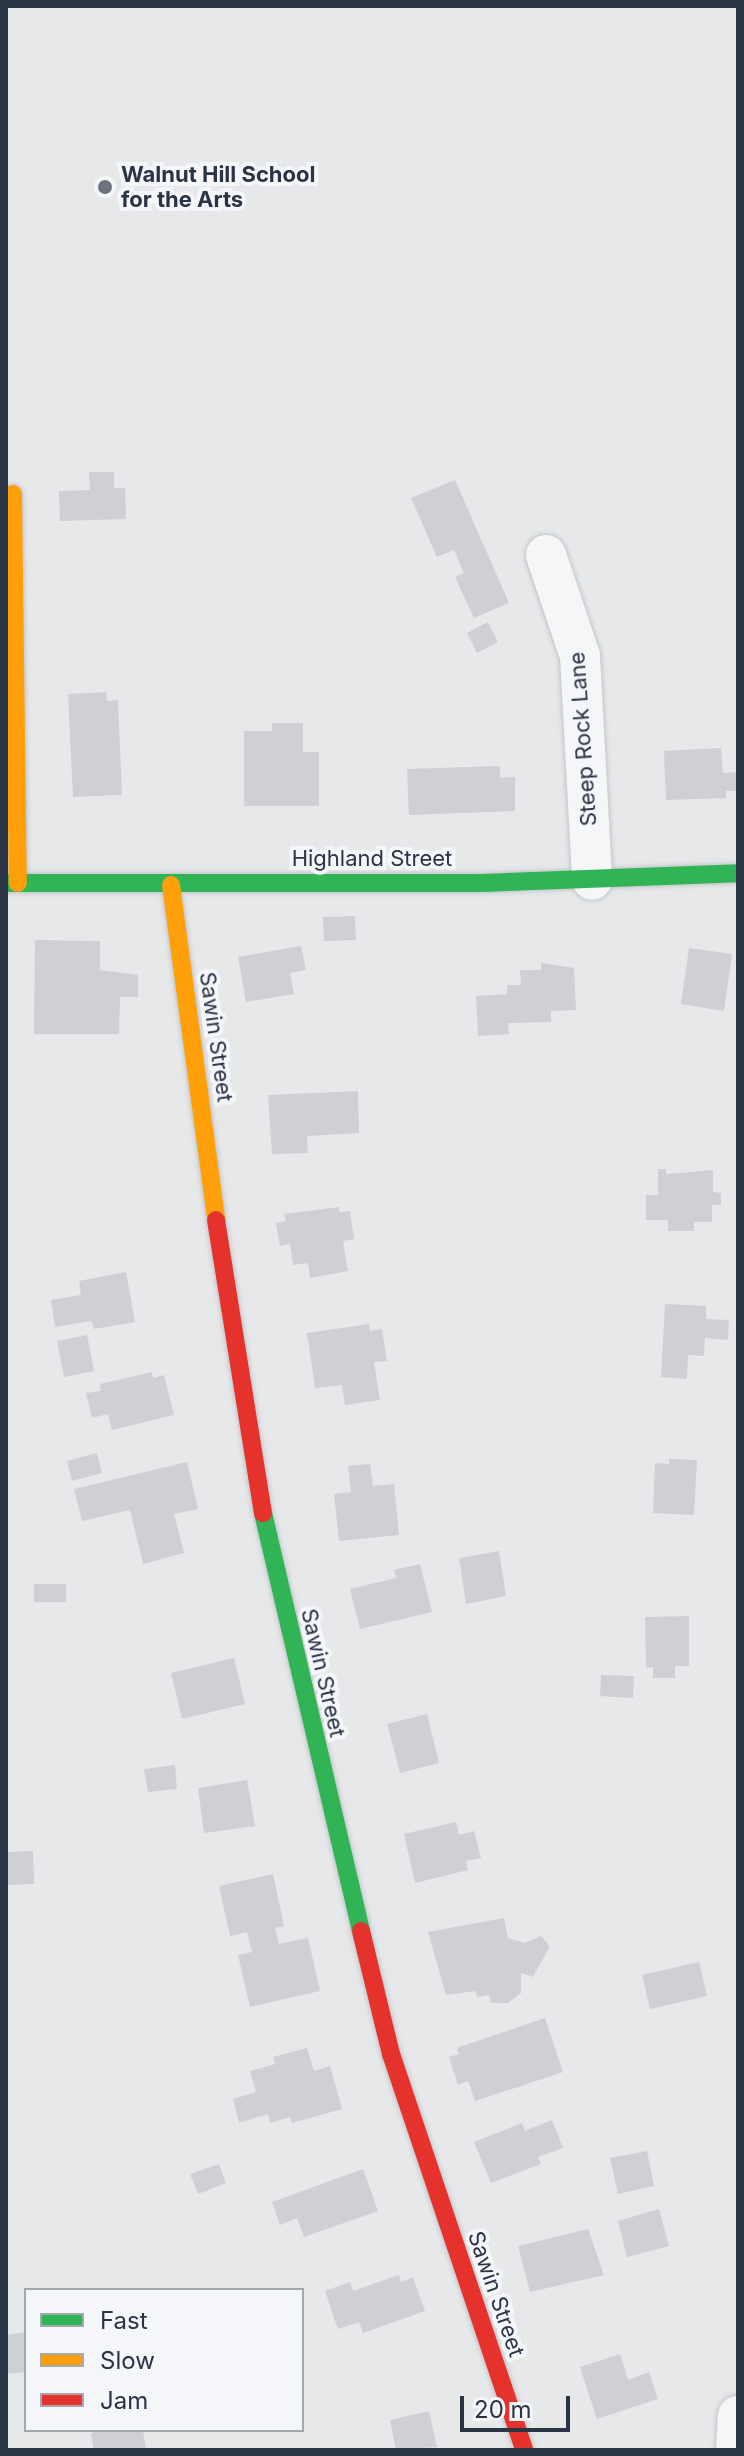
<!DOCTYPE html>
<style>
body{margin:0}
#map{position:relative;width:744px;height:2456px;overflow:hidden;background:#e6e8ea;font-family:Inter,sans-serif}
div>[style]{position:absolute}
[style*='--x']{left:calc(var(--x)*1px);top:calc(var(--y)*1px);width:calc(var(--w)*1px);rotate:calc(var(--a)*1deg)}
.building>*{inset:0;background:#ced0d3}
.roads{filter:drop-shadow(0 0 2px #c4c6c8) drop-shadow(0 0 2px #c4c6c8)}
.street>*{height:40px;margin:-20px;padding:0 20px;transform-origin:20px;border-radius:20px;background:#f5f6f7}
.fast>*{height:18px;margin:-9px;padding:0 9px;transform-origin:9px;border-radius:9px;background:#30b455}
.slow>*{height:18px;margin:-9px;padding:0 9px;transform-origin:9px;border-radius:9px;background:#ff9f0a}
.jam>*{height:18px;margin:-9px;padding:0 9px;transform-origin:9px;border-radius:9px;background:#e5322d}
.dots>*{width:22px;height:22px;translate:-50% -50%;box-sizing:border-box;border:4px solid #f4f6f9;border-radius:50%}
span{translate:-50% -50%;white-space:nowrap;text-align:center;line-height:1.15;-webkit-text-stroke:8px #f4f6f9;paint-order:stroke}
.poi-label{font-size:22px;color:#2b3445;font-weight:700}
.left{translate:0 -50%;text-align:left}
.street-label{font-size:22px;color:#2b3445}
.frame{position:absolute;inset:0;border:8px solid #2b3445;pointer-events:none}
.legend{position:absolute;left:24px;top:2288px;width:280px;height:144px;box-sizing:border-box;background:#f4f6f9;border:2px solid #a4a8b1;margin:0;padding:10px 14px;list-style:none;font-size:24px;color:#2b3445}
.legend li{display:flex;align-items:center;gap:16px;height:40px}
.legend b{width:40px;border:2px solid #a4a8b1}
.scale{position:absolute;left:460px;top:2396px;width:110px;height:36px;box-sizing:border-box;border:4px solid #2b3445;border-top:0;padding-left:10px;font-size:24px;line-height:28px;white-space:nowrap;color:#2b3445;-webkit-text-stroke:6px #f4f6f9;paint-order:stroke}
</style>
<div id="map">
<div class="building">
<i style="clip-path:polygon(89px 472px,114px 472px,114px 488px,125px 488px,126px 519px,60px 521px,59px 491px,90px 490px)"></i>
<i style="clip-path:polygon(455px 480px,509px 603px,474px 618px,455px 577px,464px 573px,454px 550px,437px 557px,411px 498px)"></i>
<i style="clip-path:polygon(488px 622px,498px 642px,477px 653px,467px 633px)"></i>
<i style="clip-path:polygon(106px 692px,107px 701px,118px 700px,122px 795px,73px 797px,68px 694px)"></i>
<i style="clip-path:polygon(272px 723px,303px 723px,303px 752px,319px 752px,319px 806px,244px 806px,244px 731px,272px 731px)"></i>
<i style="clip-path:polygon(721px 748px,723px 773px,738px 772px,738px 791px,726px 791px,726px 798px,666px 800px,664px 751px)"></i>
<i style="clip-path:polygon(500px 766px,500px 778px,515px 777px,515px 811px,409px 815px,407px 769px)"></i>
<i style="clip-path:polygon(355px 916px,356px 940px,324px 941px,323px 917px)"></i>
<i style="clip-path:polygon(35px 940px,100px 941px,100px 970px,138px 975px,138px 997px,120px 997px,119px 1034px,34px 1034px)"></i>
<i style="clip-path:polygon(301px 946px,306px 970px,290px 973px,294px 994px,246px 1002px,238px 957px)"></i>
<i style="clip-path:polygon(689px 948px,732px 954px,724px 1011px,681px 1004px)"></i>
<i style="clip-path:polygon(541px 963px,574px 968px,576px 1010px,551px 1011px,551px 1022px,508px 1023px,509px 1034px,478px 1036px,476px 996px,507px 994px,507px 985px,521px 985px,520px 970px,541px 970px)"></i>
<i style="clip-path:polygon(358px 1091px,359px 1133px,307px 1136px,308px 1153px,272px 1154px,268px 1095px)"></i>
<i style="clip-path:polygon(658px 1169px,666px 1169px,666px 1174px,713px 1170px,713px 1192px,721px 1193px,721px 1205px,712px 1205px,712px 1222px,694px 1222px,694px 1231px,668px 1231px,668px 1220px,646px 1220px,646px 1195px,658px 1195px)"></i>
<i style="clip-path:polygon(339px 1207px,340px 1212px,350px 1211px,354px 1239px,343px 1241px,348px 1271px,310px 1278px,308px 1263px,293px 1265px,290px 1244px,280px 1246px,276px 1223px,286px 1221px,284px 1214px)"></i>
<i style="clip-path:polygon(126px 1272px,135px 1322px,94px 1329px,92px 1321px,55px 1327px,51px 1300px,81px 1295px,79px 1281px)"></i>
<i style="clip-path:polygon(665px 1304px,706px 1306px,706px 1319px,729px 1320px,728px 1340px,705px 1338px,704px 1356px,688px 1355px,687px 1379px,661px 1377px)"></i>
<i style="clip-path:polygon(369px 1324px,370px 1331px,382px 1329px,387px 1361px,374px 1362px,380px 1400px,345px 1405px,342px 1385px,315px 1388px,307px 1333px)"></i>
<i style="clip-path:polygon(87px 1335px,94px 1371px,64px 1377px,57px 1341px)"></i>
<i style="clip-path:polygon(152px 1372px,153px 1378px,164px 1375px,174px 1415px,112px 1430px,108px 1414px,92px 1418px,86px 1393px,101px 1391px,100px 1384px)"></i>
<i style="clip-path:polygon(97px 1453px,102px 1473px,72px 1481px,67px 1461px)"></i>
<i style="clip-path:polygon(669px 1459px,697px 1460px,694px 1515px,653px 1513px,655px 1463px,669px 1464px)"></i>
<i style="clip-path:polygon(187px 1462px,198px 1509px,174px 1514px,184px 1553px,143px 1564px,130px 1510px,82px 1521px,74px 1489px)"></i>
<i style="clip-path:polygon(370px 1464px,373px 1486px,394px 1484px,399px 1535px,339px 1541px,334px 1494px,351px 1492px,348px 1466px)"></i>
<i style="clip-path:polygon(499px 1551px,506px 1596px,466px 1604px,459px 1558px)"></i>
<i style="clip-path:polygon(420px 1564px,432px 1612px,360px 1629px,350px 1589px,396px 1578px,394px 1570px)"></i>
<i style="clip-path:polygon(34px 1584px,66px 1584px,66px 1602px,34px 1602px)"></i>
<i style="clip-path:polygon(689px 1616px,689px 1666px,675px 1666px,675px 1678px,653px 1678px,653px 1667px,646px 1668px,645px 1617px)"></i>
<i style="clip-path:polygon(234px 1658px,245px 1704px,182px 1719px,171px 1673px)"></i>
<i style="clip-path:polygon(601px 1675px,634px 1676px,633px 1698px,600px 1696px)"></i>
<i style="clip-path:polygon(427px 1714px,439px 1763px,400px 1773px,387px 1724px)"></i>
<i style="clip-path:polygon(175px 1765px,177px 1789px,148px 1792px,144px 1769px)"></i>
<i style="clip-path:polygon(247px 1780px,255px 1826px,204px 1833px,198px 1788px)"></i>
<i style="clip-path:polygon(456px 1822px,459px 1835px,474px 1831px,481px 1858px,466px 1861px,468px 1870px,415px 1883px,404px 1834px)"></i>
<i style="clip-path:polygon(33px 1851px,34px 1884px,6px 1885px,6px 1852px)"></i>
<i style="clip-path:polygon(273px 1874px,284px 1926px,275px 1928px,279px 1944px,308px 1938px,320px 1991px,250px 2007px,238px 1955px,252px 1952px,247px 1932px,230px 1936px,219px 1886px)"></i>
<i style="clip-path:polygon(504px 1918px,508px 1938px,525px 1943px,541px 1936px,550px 1946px,533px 1977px,521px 1973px,521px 1993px,508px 2003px,491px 2003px,489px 1995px,477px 1997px,476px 1991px,446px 1995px,428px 1932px)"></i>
<i style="clip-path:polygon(699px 1962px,707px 1996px,650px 2009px,642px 1975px)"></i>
<i style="clip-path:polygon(545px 2018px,563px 2072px,475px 2101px,468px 2081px,458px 2085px,449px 2057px,459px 2054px,457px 2048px)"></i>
<i style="clip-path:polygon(307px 2048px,314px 2071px,330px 2066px,342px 2109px,292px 2123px,290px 2117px,270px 2123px,268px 2114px,239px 2123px,233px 2099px,256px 2092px,250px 2071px,275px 2064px,273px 2057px)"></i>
<i style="clip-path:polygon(552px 2120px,563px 2148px,538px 2157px,541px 2164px,491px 2183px,474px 2142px,522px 2123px,525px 2131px)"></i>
<i style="clip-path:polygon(647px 2151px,654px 2186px,618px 2194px,610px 2158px)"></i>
<i style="clip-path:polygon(219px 2164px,226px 2183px,198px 2194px,190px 2174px)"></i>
<i style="clip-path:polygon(363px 2169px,378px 2211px,304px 2237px,297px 2218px,280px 2225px,272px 2202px)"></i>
<i style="clip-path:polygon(659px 2209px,669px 2246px,627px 2257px,618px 2221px)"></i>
<i style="clip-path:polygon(588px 2229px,604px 2275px,530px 2292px,518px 2246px)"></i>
<i style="clip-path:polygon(399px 2275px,401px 2282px,413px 2277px,425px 2311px,363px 2333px,359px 2322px,338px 2329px,325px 2291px,350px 2282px,353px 2291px)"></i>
<i style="clip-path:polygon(26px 2332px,26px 2372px,6px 2374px,6px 2335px)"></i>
<i style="clip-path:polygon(620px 2354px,628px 2380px,649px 2372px,658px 2399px,597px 2419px,580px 2367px)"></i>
<i style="clip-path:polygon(429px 2411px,437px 2447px,396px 2450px,390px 2420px)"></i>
<i style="clip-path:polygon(98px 2430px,143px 2430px,146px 2450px,94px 2450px,91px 2434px)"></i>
</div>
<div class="roads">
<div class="street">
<i style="--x:546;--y:555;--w:107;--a:71.4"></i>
<i style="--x:580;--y:656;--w:224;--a:86.9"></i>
<i style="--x:736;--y:2450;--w:34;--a:-87"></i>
</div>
<div class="fast">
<i style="--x:6;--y:883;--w:476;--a:0"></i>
<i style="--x:482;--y:883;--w:256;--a:-2.2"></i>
<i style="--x:263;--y:1513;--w:429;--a:76.8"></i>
</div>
<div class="slow">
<i style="--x:13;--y:494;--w:389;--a:89.3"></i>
<i style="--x:171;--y:885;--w:338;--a:82.3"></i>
</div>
<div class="jam">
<i style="--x:216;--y:1220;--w:297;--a:80.9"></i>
<i style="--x:361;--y:1931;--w:127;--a:76.3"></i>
<i style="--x:391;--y:2054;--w:418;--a:71.4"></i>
</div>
</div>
<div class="dots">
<i style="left:105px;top:187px;background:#6c737f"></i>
</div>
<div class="poi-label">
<span class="left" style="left:121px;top:187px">Walnut Hill School<br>for the Arts</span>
</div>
<div class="street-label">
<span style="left:583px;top:739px;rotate:-94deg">Steep Rock Lane</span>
<span style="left:372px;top:859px">Highland Street</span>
<span style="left:216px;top:1037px;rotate:82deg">Sawin Street</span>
<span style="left:323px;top:1673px;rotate:77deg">Sawin Street</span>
<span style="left:496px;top:2294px;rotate:71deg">Sawin Street</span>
</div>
<div class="frame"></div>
<ul class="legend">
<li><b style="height:10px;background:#30b455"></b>Fast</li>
<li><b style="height:10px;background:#ff9f0a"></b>Slow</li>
<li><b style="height:10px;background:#e5322d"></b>Jam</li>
</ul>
<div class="scale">20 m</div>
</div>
